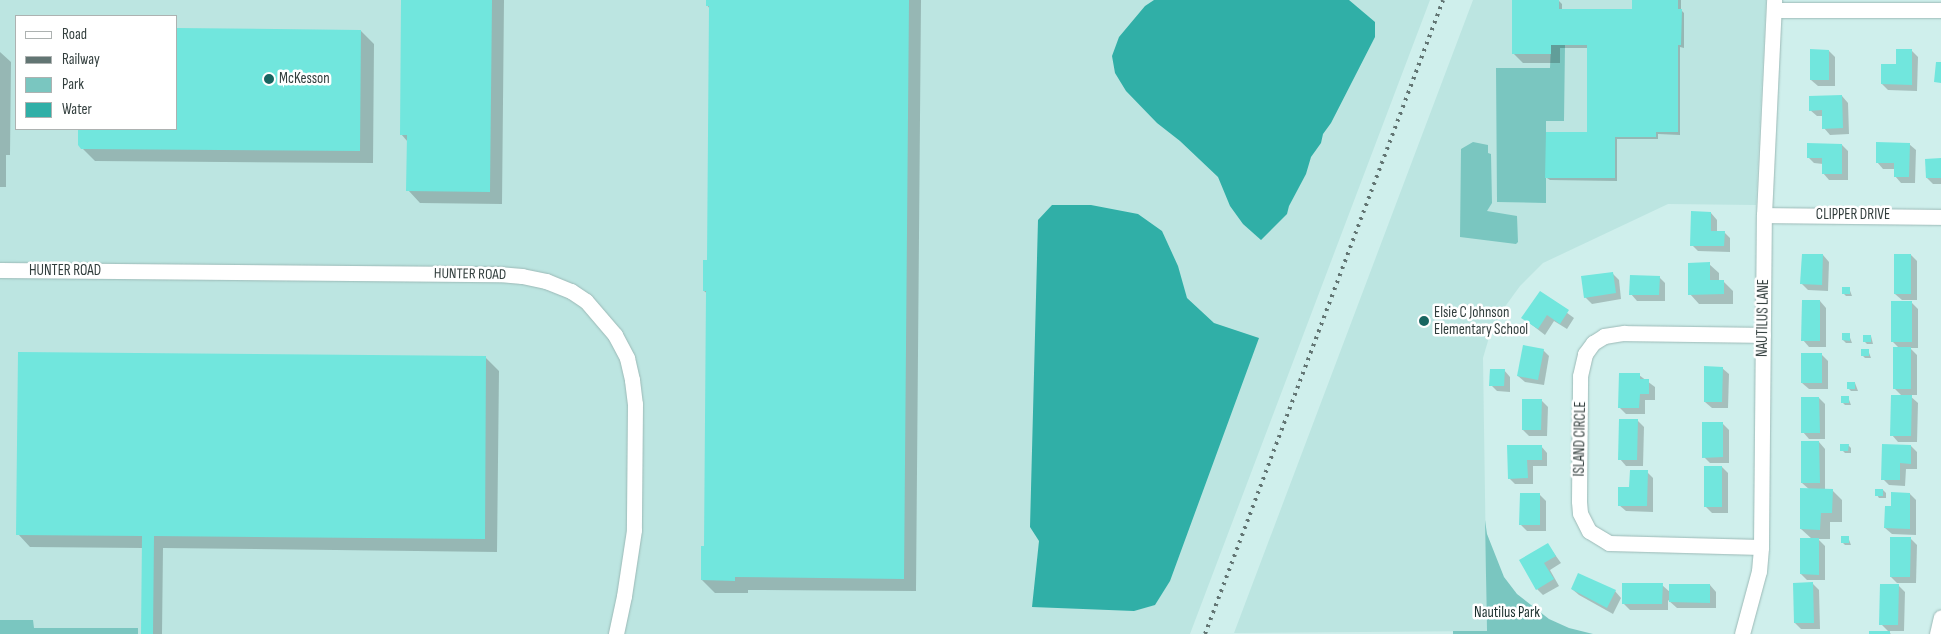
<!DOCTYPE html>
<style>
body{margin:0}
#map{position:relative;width:1941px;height:634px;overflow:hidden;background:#cfefec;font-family:"Sofia Sans Condensed",sans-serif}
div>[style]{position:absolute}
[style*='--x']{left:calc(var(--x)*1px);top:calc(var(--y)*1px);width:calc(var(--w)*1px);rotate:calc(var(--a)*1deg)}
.built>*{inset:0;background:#bce5e1}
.green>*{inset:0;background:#7ac6c0}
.water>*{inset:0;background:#30afa7}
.shadow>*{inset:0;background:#0003}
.building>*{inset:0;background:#71e6dd}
.roads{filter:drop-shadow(0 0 1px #9bb9b6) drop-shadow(0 0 1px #9bb9b6)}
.street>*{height:15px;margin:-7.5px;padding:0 7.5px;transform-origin:7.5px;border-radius:7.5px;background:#fff}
.rail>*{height:4px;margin-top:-2px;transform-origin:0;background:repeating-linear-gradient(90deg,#627573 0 2.5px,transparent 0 7.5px)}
.dots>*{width:14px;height:14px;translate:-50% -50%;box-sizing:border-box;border:2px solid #fff;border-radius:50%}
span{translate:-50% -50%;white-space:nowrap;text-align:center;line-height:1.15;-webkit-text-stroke:5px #fff;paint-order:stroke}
.poi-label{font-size:15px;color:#323e3d}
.left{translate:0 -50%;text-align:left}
.street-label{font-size:15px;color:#323e3d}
.park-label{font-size:15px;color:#1b302e}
.legend{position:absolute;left:15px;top:15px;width:162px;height:115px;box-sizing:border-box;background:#fff;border:1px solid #adb2b1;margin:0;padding:6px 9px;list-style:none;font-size:15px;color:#323e3d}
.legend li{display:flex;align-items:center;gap:10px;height:25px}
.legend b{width:25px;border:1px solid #adb2b1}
</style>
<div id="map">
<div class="built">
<i style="clip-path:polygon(evenodd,0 0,1430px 0,1190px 634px,0 634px,0 0,16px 16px,176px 16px,176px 129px,16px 129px,16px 16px)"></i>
<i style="clip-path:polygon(1473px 0,1766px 0,1756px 205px,1668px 204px,1543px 263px,1520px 286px,1504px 308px,1490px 334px,1483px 358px,1487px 631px,1234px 633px)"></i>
</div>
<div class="green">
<i style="clip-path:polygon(1551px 45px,1565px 45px,1564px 121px,1546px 121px,1546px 203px,1497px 202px,1496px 68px,1550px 68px)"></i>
<i style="clip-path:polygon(1473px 142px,1488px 145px,1488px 153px,1491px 154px,1492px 203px,1487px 211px,1517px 216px,1518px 242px,1516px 244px,1460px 237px,1461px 149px)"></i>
<i style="clip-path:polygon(1485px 520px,1487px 534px,1504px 577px,1517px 594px,1549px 619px,1569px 628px,1593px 634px,1453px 634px,1453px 631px,1487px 631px)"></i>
<i style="clip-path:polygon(0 620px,33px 620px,34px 628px,138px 628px,138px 634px,0 634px)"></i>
</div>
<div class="water">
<i style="clip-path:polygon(1154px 0,1349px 0,1375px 22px,1375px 37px,1331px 123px,1323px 134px,1321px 143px,1311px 157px,1306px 174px,1289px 206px,1287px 214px,1261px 240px,1243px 224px,1230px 206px,1218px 177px,1180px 141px,1157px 123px,1126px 91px,1115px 73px,1112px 56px,1119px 37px,1145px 6px)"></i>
<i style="clip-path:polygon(1052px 205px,1091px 205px,1138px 214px,1162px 231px,1178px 266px,1187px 298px,1214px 323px,1259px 338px,1170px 581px,1155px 605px,1134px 611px,1032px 607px,1039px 541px,1030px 527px,1038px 220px)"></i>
</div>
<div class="shadow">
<i style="clip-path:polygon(402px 0,504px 0,502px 204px,420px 203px,408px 190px,408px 142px,401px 134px)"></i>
<i style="clip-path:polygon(707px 0,921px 0,916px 591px,748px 590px,748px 593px,715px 593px,702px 580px,706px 547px,708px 294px,704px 291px,708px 261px,710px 9px,707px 5px)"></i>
<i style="clip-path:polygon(1634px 0,1681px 0,1681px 10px,1684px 13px,1684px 48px,1680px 47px,1680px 135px,1658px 134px,1658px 139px,1617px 139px,1617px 181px,1550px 180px,1547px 178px,1588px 133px,1588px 48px,1560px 48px,1560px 63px,1523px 63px,1513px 53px,1559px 1px,1562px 4px,1562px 10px,1634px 10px)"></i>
<i style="clip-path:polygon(361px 31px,374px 44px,373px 163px,95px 161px,79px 145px,79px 129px,176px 129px)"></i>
<i style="clip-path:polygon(1911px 50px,1918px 57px,1917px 91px,1888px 90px,1882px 84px)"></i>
<i style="clip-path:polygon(1829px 51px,1835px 57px,1835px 86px,1818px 86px,1811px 80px)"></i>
<i style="clip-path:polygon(0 52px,11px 62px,10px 155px,6px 155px,6px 187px,0 187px)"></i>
<i style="clip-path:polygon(1842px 96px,1848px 103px,1849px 134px,1830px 135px,1824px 128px,1823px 116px,1817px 116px,1810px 110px)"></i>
<i style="clip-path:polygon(1909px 144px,1916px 150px,1915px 183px,1901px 183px,1895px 176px,1895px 169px,1883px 169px,1877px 162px)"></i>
<i style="clip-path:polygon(1842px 145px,1848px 151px,1848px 180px,1829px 180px,1823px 173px,1823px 164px,1814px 163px,1808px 157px)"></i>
<i style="clip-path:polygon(1941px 160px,1941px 184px,1933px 184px,1927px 178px)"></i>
<i style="clip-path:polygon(1711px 213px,1717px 220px,1717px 232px,1724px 232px,1730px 238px,1730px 252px,1698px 251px,1692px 245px)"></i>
<i style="clip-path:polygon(1823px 255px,1829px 262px,1828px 291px,1808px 290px,1802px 284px)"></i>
<i style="clip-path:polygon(1911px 255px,1917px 261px,1917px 300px,1902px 300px,1895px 294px)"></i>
<i style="clip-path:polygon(1709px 264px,1719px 273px,1719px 281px,1723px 281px,1733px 291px,1733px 304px,1699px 304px,1690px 294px)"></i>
<i style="clip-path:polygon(1612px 273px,1619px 280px,1621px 299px,1592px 304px,1585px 297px)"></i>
<i style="clip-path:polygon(1659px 277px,1665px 283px,1665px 301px,1637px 301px,1631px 294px)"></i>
<i style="clip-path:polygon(1849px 288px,1852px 296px,1846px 296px,1843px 293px)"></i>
<i style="clip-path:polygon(1540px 293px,1574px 318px,1567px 329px,1554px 321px,1545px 335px,1523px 318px)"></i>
<i style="clip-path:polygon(1820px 301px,1826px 308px,1826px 347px,1809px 347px,1803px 340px)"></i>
<i style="clip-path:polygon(1912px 303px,1918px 309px,1918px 348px,1910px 348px,1917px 355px,1917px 395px,1909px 395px,1918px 403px,1917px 442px,1898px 442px,1892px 435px,1902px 396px,1894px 388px,1900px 349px,1892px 341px)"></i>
<i style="clip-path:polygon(1849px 335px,1852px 343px,1846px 343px,1843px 340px)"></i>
<i style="clip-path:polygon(1871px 336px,1873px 344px,1867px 344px,1864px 341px)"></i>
<i style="clip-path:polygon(1543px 350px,1549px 356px,1544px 385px,1525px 382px,1518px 376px)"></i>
<i style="clip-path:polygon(1868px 350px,1871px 358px,1865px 358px,1862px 355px)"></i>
<i style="clip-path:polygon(1822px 355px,1828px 361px,1828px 389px,1809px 389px,1802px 383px)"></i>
<i style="clip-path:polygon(486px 358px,499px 371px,497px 552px,163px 548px,162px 634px,142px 634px,143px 548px,30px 547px,18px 534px)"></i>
<i style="clip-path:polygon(1722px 368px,1729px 374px,1728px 408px,1712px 408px,1705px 402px)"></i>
<i style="clip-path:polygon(1504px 370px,1510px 377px,1510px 392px,1497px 391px,1491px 385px)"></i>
<i style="clip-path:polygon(1639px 375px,1655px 387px,1655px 400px,1645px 400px,1645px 414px,1626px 414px,1619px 407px)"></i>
<i style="clip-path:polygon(1855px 383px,1858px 391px,1851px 391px,1849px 389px)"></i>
<i style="clip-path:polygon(1848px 397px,1851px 405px,1845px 405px,1842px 402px)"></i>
<i style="clip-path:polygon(1819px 398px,1825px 404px,1825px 439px,1809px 439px,1803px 432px)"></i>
<i style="clip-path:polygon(1541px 400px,1548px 407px,1547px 436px,1529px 436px,1523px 430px)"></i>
<i style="clip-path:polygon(1637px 420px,1644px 427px,1643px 466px,1626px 466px,1620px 459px)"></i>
<i style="clip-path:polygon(1722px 423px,1729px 430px,1729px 463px,1710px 463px,1704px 457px)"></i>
<i style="clip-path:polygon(1819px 442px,1825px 449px,1825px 490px,1832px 490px,1842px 500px,1842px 522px,1830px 522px,1830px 539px,1818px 539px,1825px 546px,1825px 580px,1807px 580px,1801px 574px,1812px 539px,1801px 529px,1810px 490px,1802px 483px)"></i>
<i style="clip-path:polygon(1848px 445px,1851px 448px,1851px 453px,1845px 453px,1842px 450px)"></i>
<i style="clip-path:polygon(1541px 446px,1547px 453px,1547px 466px,1533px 466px,1533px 484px,1515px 484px,1509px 478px,1508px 447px)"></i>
<i style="clip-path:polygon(1911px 446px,1917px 452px,1917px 469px,1906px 469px,1905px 486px,1889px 485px,1883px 479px)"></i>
<i style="clip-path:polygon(1722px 467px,1728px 473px,1728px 513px,1712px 513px,1705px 506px)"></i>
<i style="clip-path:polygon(1647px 472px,1653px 478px,1653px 512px,1626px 511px,1619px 505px)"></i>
<i style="clip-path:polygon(1883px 490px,1886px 493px,1886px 498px,1879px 498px,1877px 495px)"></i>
<i style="clip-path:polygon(1910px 494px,1916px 500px,1916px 535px,1892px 534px,1885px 528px)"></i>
<i style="clip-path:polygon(1540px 495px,1546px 501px,1546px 531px,1527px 531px,1520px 524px)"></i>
<i style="clip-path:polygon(1848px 537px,1851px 545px,1845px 545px,1842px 542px)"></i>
<i style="clip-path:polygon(1910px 538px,1917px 545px,1916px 583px,1897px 583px,1891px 577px)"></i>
<i style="clip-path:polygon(1548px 545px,1561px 563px,1550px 570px,1559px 586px,1543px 595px,1537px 589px)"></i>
<i style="clip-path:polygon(1813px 584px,1819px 590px,1820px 629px,1801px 629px,1795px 623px)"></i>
<i style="clip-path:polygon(1662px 585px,1671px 593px,1710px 585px,1716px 592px,1716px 608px,1677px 608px,1668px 600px,1668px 610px,1630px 610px,1623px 603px)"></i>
<i style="clip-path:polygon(1898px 585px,1905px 592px,1904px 631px,1888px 631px,1891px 634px,1871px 634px,1889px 632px,1881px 624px)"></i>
<i style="clip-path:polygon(1572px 589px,1615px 591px,1621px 598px,1613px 614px,1579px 595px)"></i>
</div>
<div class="building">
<i style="clip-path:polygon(401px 0,492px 0,490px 192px,406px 191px,407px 135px,400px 135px)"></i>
<i style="clip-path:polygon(706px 0,909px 0,904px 579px,735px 577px,735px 581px,701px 580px,701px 546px,704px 546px,706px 291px,703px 291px,703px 260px,707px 260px,709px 6px,706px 6px)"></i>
<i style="clip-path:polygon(1512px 0,1559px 0,1559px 9px,1632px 9px,1632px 0,1678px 0,1678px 9px,1682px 9px,1681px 45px,1678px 45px,1678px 132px,1656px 132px,1656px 137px,1615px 137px,1615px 178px,1545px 178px,1546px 132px,1587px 132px,1587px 45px,1551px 45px,1551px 54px,1512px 54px)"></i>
<i style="clip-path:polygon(176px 28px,361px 30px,360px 151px,81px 149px,78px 145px,78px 129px,176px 129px)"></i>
<i style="clip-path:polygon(1810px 49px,1829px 50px,1829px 80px,1810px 80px)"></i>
<i style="clip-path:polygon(1896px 49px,1912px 49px,1912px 85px,1881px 84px,1881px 64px,1896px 64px)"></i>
<i style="clip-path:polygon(1936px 62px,1941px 62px,1941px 83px,1934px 82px)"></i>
<i style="clip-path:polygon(1842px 95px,1843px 128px,1822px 129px,1822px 110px,1809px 111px,1809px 96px)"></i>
<i style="clip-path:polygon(1876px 142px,1910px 143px,1909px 177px,1894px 177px,1894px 163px,1876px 163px)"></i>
<i style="clip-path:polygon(1807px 143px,1842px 144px,1842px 174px,1822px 174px,1822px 158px,1807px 158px)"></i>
<i style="clip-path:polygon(1941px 158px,1941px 178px,1926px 178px,1925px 159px)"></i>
<i style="clip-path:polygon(1691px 211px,1711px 212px,1711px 231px,1725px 231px,1724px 246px,1690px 246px)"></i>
<i style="clip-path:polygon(1802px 254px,1823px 254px,1822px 285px,1800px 284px)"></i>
<i style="clip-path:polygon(1894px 254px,1911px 254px,1911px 294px,1894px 294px)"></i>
<i style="clip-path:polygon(1710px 262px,1710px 280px,1724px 280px,1724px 294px,1688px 295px,1688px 263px)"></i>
<i style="clip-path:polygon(1613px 272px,1616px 293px,1584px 298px,1581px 276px)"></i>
<i style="clip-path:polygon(1630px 275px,1660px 276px,1659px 295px,1629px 295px)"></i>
<i style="clip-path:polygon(1842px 287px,1850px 287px,1850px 294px,1842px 294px)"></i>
<i style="clip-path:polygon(1540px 291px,1569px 310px,1560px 324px,1547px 315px,1538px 329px,1521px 318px)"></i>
<i style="clip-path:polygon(1802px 300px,1820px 300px,1820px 341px,1801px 341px)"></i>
<i style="clip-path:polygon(1891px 301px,1912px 301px,1912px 342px,1891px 342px)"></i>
<i style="clip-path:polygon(1842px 333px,1850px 333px,1850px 341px,1842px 340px)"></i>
<i style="clip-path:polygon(1863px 335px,1871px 335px,1871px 342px,1863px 342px)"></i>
<i style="clip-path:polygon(1523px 345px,1544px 349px,1538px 380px,1517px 376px)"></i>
<i style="clip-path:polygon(1893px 347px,1911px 347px,1911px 389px,1893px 389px)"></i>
<i style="clip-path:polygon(1861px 349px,1869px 349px,1869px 356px,1861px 356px)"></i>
<i style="clip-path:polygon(18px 352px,486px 356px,485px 539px,154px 536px,153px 634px,141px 634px,142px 536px,16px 535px)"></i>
<i style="clip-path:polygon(1801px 353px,1822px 353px,1822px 383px,1801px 383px)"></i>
<i style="clip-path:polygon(1704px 366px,1723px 367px,1722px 402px,1704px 402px)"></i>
<i style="clip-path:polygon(1490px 369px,1505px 369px,1504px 386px,1489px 386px)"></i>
<i style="clip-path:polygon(1619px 373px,1640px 373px,1640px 379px,1649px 379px,1649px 394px,1640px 394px,1639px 408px,1618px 408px)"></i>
<i style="clip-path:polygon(1847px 382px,1855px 382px,1855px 389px,1847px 389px)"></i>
<i style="clip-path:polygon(1891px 395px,1912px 395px,1911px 436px,1890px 436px)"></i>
<i style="clip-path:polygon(1841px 396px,1849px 396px,1849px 403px,1841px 403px)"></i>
<i style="clip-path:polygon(1801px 397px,1819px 397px,1820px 433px,1801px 433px)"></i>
<i style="clip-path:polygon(1522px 399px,1542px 399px,1541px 430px,1522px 430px)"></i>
<i style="clip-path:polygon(1619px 419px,1638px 419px,1637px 460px,1618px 460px)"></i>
<i style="clip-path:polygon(1702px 422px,1723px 422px,1723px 457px,1702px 458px)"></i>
<i style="clip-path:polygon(1801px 441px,1819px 441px,1820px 483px,1801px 483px)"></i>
<i style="clip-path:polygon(1840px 444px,1849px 444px,1848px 451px,1840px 451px)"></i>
<i style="clip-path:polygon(1882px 444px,1911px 445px,1911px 464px,1900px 463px,1900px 480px,1881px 480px)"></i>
<i style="clip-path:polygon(1507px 445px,1542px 445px,1542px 460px,1527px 460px,1528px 478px,1508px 479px)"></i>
<i style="clip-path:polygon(1704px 466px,1722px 466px,1722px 507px,1704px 507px)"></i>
<i style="clip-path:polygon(1630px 470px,1648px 470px,1647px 506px,1618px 506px,1618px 487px,1629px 487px)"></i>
<i style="clip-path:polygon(1800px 488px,1833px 489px,1832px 513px,1821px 513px,1820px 530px,1800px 529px)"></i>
<i style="clip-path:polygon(1875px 489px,1883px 489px,1883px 496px,1875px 496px)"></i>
<i style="clip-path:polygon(1891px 492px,1910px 493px,1910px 529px,1884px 528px,1885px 506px,1891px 506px)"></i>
<i style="clip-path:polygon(1520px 493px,1540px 493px,1540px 525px,1519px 525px)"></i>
<i style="clip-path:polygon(1841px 536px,1849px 536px,1849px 543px,1841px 543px)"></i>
<i style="clip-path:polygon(1890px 537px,1911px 537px,1910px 577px,1890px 577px)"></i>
<i style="clip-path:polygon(1800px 538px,1819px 538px,1819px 575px,1800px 574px)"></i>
<i style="clip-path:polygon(1548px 543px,1556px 556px,1544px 563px,1554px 579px,1536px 590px,1519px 560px)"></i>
<i style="clip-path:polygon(1578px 573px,1616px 590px,1607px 608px,1571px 589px)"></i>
<i style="clip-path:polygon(1813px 582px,1814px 623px,1794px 623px,1793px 583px)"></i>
<i style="clip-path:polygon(1622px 583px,1663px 583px,1662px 604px,1622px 604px)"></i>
<i style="clip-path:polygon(1669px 584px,1710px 584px,1710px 603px,1669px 602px)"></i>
<i style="clip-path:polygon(1880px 584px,1899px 584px,1898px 625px,1879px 625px)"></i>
<i style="clip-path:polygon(1869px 631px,1890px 631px,1890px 634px,1869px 634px)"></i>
</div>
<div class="roads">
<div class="street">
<i style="--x:1774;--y:10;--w:167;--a:0"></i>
<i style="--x:1764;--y:215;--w:177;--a:0.6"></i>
<i style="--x:0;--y:270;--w:499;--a:0.5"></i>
<i style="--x:499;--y:274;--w:23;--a:5"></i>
<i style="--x:522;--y:276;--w:25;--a:12"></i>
<i style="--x:546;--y:281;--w:27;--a:22"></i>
<i style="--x:571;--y:291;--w:18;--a:34"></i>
<i style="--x:586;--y:301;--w:45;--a:49.5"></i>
<i style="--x:615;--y:335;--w:26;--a:62"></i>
<i style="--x:627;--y:358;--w:23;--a:77"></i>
<i style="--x:632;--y:380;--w:24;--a:83"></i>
<i style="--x:635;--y:404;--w:126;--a:90.5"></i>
<i style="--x:634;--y:530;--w:67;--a:98.6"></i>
<i style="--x:624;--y:596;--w:39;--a:102"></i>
<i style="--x:1761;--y:547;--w:152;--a:-178.5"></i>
<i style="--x:1609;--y:543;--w:23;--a:-149"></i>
<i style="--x:1589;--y:531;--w:20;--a:-117"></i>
<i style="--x:1580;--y:513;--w:12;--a:-95"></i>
<i style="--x:1579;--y:501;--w:125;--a:-89.5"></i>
<i style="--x:1580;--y:376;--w:23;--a:-77"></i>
<i style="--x:1585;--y:354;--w:14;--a:-54"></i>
<i style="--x:1593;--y:343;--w:13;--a:-32"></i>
<i style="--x:1604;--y:336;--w:20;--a:-9"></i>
<i style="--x:1624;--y:333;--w:139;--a:0.8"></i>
<i style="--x:1742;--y:634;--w:65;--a:-74.9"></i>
<i style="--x:1759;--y:571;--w:24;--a:-85"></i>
<i style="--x:1761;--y:547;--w:332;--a:-89.5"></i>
<i style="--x:1764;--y:215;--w:215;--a:-87.3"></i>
<i style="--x:1937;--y:634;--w:17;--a:-77"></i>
</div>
</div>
<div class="rail">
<i style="--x:1205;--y:634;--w:677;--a:-69.42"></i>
</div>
<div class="dots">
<i style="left:269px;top:79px;background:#186560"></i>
<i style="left:1424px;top:321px;background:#186560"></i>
</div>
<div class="poi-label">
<span class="left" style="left:279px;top:79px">McKesson</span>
<span class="left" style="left:1434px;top:321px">Elsie C Johnson<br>Elementary School</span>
</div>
<div class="street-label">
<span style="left:1853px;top:215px">CLIPPER DRIVE</span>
<span style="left:65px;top:271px">HUNTER ROAD</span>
<span style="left:470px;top:274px;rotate:1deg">HUNTER ROAD</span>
<span style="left:1763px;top:318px;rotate:-89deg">NAUTILUS LANE</span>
<span style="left:1580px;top:439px;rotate:-89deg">ISLAND CIRCLE</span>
</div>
<div class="park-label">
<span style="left:1507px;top:613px">Nautilus Park</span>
</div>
<ul class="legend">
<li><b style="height:6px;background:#fff"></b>Road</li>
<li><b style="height:6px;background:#627573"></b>Railway</li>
<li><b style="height:14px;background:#7ac6c0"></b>Park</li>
<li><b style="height:14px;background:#30afa7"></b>Water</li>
</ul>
</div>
